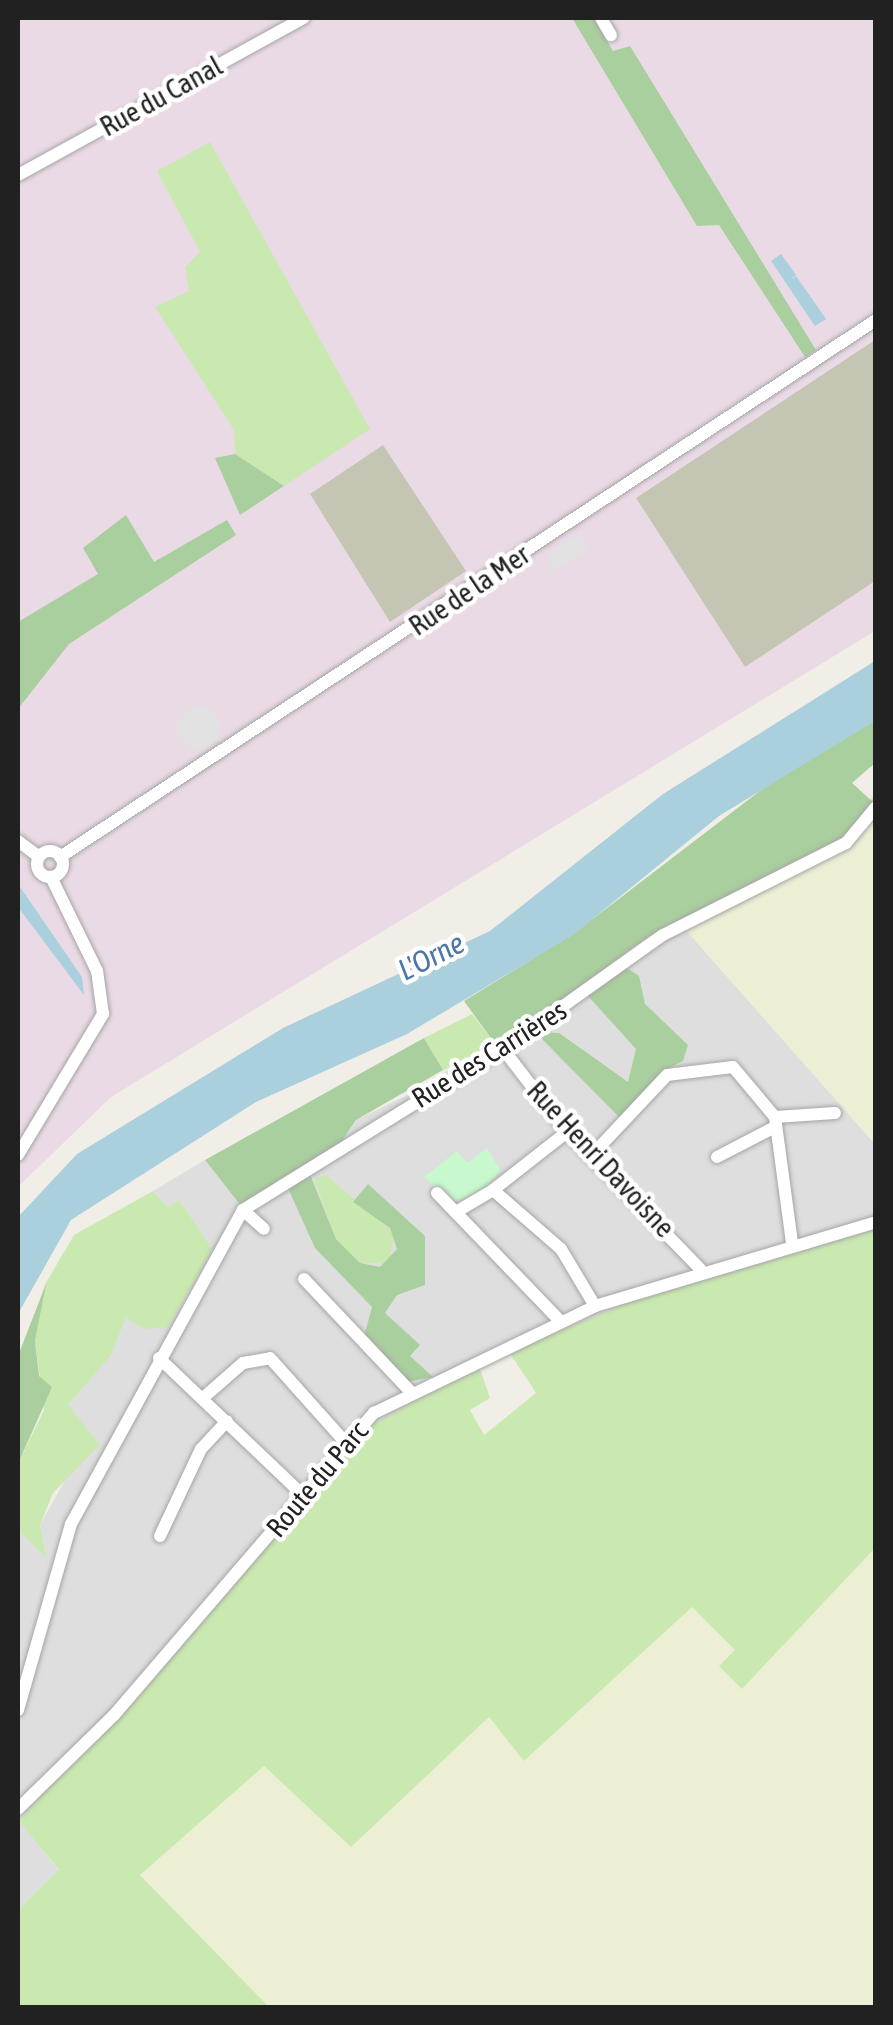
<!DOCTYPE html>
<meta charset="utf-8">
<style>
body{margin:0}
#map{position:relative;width:893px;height:2025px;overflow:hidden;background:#f1eee8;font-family:"Asap Condensed",sans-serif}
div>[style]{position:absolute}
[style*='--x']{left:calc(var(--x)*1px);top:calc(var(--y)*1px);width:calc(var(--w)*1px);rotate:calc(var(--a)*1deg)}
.residential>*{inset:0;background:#dfdede}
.industrial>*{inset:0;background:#eadae6}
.construction>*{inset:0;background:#c5c5b3}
.farmland>*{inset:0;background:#ecefd4}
.grass>*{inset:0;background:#cae9b0}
.forest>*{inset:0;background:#aacf9e}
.park>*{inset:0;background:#c7f9cd}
.parking>*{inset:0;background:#e1e1e1}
.round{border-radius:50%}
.water>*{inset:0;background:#aad0dd}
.roads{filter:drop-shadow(0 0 2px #a5a5a5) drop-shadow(0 0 2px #a5a5a5)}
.minor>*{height:12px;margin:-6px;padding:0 6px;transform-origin:6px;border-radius:6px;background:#fff}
.minor>.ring{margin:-6px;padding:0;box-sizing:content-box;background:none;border:12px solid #fff;border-radius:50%}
span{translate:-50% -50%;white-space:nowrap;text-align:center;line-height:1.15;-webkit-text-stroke:9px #fff;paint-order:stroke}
.street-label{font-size:28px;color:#212121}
.water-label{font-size:30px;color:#4b76a7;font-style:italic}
.frame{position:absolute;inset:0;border:20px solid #212121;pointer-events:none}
</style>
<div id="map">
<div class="residential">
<i style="clip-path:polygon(678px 921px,875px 1144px,875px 1227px,702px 1276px,479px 1366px,20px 1821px,59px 1871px,18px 1910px,18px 1529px,47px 1559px,40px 1525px,75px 1462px,68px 1405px,111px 1354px,126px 1316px,168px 1327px,211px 1249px,178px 1201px,168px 1207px,153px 1191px,205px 1160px,243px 1206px,338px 1146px,356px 1120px,453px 1073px)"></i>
</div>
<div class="industrial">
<i style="clip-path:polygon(18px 18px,875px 18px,875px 631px,111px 1097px,18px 1187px)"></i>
</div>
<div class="construction">
<i style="clip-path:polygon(875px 340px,875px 581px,745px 667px,636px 498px)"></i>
<i style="clip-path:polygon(383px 445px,466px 571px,390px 622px,310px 494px)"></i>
</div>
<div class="farmland">
<i style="clip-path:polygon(875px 814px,875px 1144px,684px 928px,845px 850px)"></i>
<i style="clip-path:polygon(875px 1548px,875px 2007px,269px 2007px,140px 1874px,264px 1766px,351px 1846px,489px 1716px,525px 1761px,692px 1606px,735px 1650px,742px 1689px)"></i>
</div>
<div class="grass">
<i style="clip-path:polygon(210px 142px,370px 429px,284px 486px,235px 454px,234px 430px,155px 307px,189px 291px,185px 267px,200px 252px,157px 171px)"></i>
<i style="clip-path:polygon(472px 1014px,498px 1048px,443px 1070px,424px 1038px)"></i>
<i style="clip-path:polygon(326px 1175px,394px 1233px,389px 1263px,360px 1263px,336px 1239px,314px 1179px)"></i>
<i style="clip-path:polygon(153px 1191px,168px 1207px,179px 1200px,212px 1249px,168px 1327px,144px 1329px,126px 1317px,111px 1355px,68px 1405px,100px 1445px,53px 1493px,40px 1525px,47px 1559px,18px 1530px,18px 1464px,44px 1410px,35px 1341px,47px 1281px,74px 1235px)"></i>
<i style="clip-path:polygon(875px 1227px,875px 1548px,742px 1689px,719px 1666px,735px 1650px,692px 1607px,524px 1761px,489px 1717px,351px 1847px,264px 1766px,140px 1875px,269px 2007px,18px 2008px,18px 1910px,59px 1870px,19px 1821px,372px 1425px,479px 1366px,490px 1398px,470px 1410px,484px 1435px,536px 1393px,509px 1352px,662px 1289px)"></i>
</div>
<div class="forest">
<i style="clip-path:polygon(572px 18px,594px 18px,613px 51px,630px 46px,816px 350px,805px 357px,719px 225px,697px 226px)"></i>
<i style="clip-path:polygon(235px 454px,284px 486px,240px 515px,215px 458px)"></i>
<i style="clip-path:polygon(126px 515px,154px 562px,227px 520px,236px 535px,69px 644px,18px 709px,18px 622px,98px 574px,83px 548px)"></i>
<i style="clip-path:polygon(875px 721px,875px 763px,852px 783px,873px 802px,849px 834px,645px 939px,498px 1048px,464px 1001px,573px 934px,787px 770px)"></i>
<i style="clip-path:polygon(627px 968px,639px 976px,645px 1004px,688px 1045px,683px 1061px,661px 1072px,620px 1118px,535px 1032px,559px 1033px,628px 1082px,636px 1049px,588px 996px)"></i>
<i style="clip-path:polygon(424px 1038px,443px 1070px,356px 1120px,339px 1145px,242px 1207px,205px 1160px)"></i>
<i style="clip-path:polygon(309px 1172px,336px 1239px,360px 1263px,380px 1267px,397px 1249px,390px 1228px,353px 1202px,368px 1184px,425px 1236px,425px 1285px,397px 1295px,385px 1313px,420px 1345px,410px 1356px,433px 1377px,406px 1382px,364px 1337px,372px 1307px,315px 1248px,287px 1186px)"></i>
<i style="clip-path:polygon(47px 1281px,35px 1341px,39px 1376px,52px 1387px,18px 1464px,18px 1356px)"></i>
</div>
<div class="park">
<i style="clip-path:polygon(487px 1148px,500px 1170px,485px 1190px,451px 1203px,424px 1177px,457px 1151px,468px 1163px)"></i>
</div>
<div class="parking">
<i style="clip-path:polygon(579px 534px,589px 550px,551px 573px,548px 553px)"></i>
<i class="round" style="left:177px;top:706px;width:44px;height:44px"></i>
</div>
<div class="water">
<i style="clip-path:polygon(781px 254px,796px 275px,790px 280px,796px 276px,826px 319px,815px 326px,771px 261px)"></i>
<i style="clip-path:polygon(875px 661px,875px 721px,719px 816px,573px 935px,407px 1034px,256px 1102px,71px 1220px,18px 1314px,18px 1217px,77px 1154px,283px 1028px,490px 931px,663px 794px)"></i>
<i style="clip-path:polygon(18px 884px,82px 977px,84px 995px,18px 907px)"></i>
</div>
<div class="roads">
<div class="minor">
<i style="--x:601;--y:18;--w:20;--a:60"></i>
<i style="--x:18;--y:175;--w:326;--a:-28.8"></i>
<i style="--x:18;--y:841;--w:26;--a:37"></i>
<i class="ring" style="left:37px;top:851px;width:14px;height:14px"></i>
<i style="--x:60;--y:857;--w:977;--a:-33.35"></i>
<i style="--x:503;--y:1049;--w:105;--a:52.4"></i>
<i style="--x:567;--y:1132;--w:191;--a:45.8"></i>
<i style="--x:775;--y:1117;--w:60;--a:-3.8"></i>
<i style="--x:567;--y:1132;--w:94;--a:141.9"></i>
<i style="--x:493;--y:1190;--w:90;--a:40.9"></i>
<i style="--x:561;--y:1249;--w:66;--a:59.2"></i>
<i style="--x:18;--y:1155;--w:165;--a:-58.9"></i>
<i style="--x:103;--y:1014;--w:43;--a:-97.9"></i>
<i style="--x:97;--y:971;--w:105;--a:-116.1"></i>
<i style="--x:591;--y:1156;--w:111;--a:-46.8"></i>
<i style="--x:667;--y:1075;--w:66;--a:-6.9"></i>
<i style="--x:733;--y:1067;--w:65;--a:50"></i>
<i style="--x:775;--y:1117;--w:127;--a:82.3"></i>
<i style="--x:717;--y:1157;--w:65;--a:-27.3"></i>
<i style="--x:437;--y:1193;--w:179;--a:46.1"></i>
<i style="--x:243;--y:1210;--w:28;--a:42"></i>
<i style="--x:456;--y:1212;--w:43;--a:-30.7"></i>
<i style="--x:304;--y:1279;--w:156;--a:46.6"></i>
<i style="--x:159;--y:1358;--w:199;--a:43.6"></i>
<i style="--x:203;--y:1398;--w:53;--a:-41.2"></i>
<i style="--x:243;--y:1363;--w:27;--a:-10"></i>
<i style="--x:270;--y:1358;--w:113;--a:48.2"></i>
<i style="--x:160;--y:1536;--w:96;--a:-64.8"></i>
<i style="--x:201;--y:1449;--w:38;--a:-47"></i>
<i style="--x:18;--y:1710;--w:193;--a:-74.1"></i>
<i style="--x:71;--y:1524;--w:358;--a:-61.3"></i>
<i style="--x:243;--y:1210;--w:306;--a:-31.8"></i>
<i style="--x:503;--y:1049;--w:196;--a:-35.5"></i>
<i style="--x:663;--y:935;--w:205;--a:-26.7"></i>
<i style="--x:846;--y:843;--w:47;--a:-50.2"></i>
<i style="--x:18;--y:1809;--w:134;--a:-44.4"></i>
<i style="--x:114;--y:1715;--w:399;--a:-49.3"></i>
<i style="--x:374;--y:1413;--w:246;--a:-25.8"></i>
<i style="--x:595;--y:1306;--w:293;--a:-16.6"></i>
</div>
</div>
<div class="street-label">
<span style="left:161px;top:96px;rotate:-29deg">Rue du Canal</span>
<span style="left:469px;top:590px;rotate:-34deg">Rue de la Mer</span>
<span style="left:489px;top:1054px;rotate:-32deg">Rue des Carrières</span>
<span style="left:601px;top:1159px;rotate:47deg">Rue Henri Davoisne</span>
<span style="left:317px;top:1479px;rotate:-50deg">Route du Parc</span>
</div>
<div class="water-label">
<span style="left:431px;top:956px;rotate:-27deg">L'Orne</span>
</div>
<div class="frame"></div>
</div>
